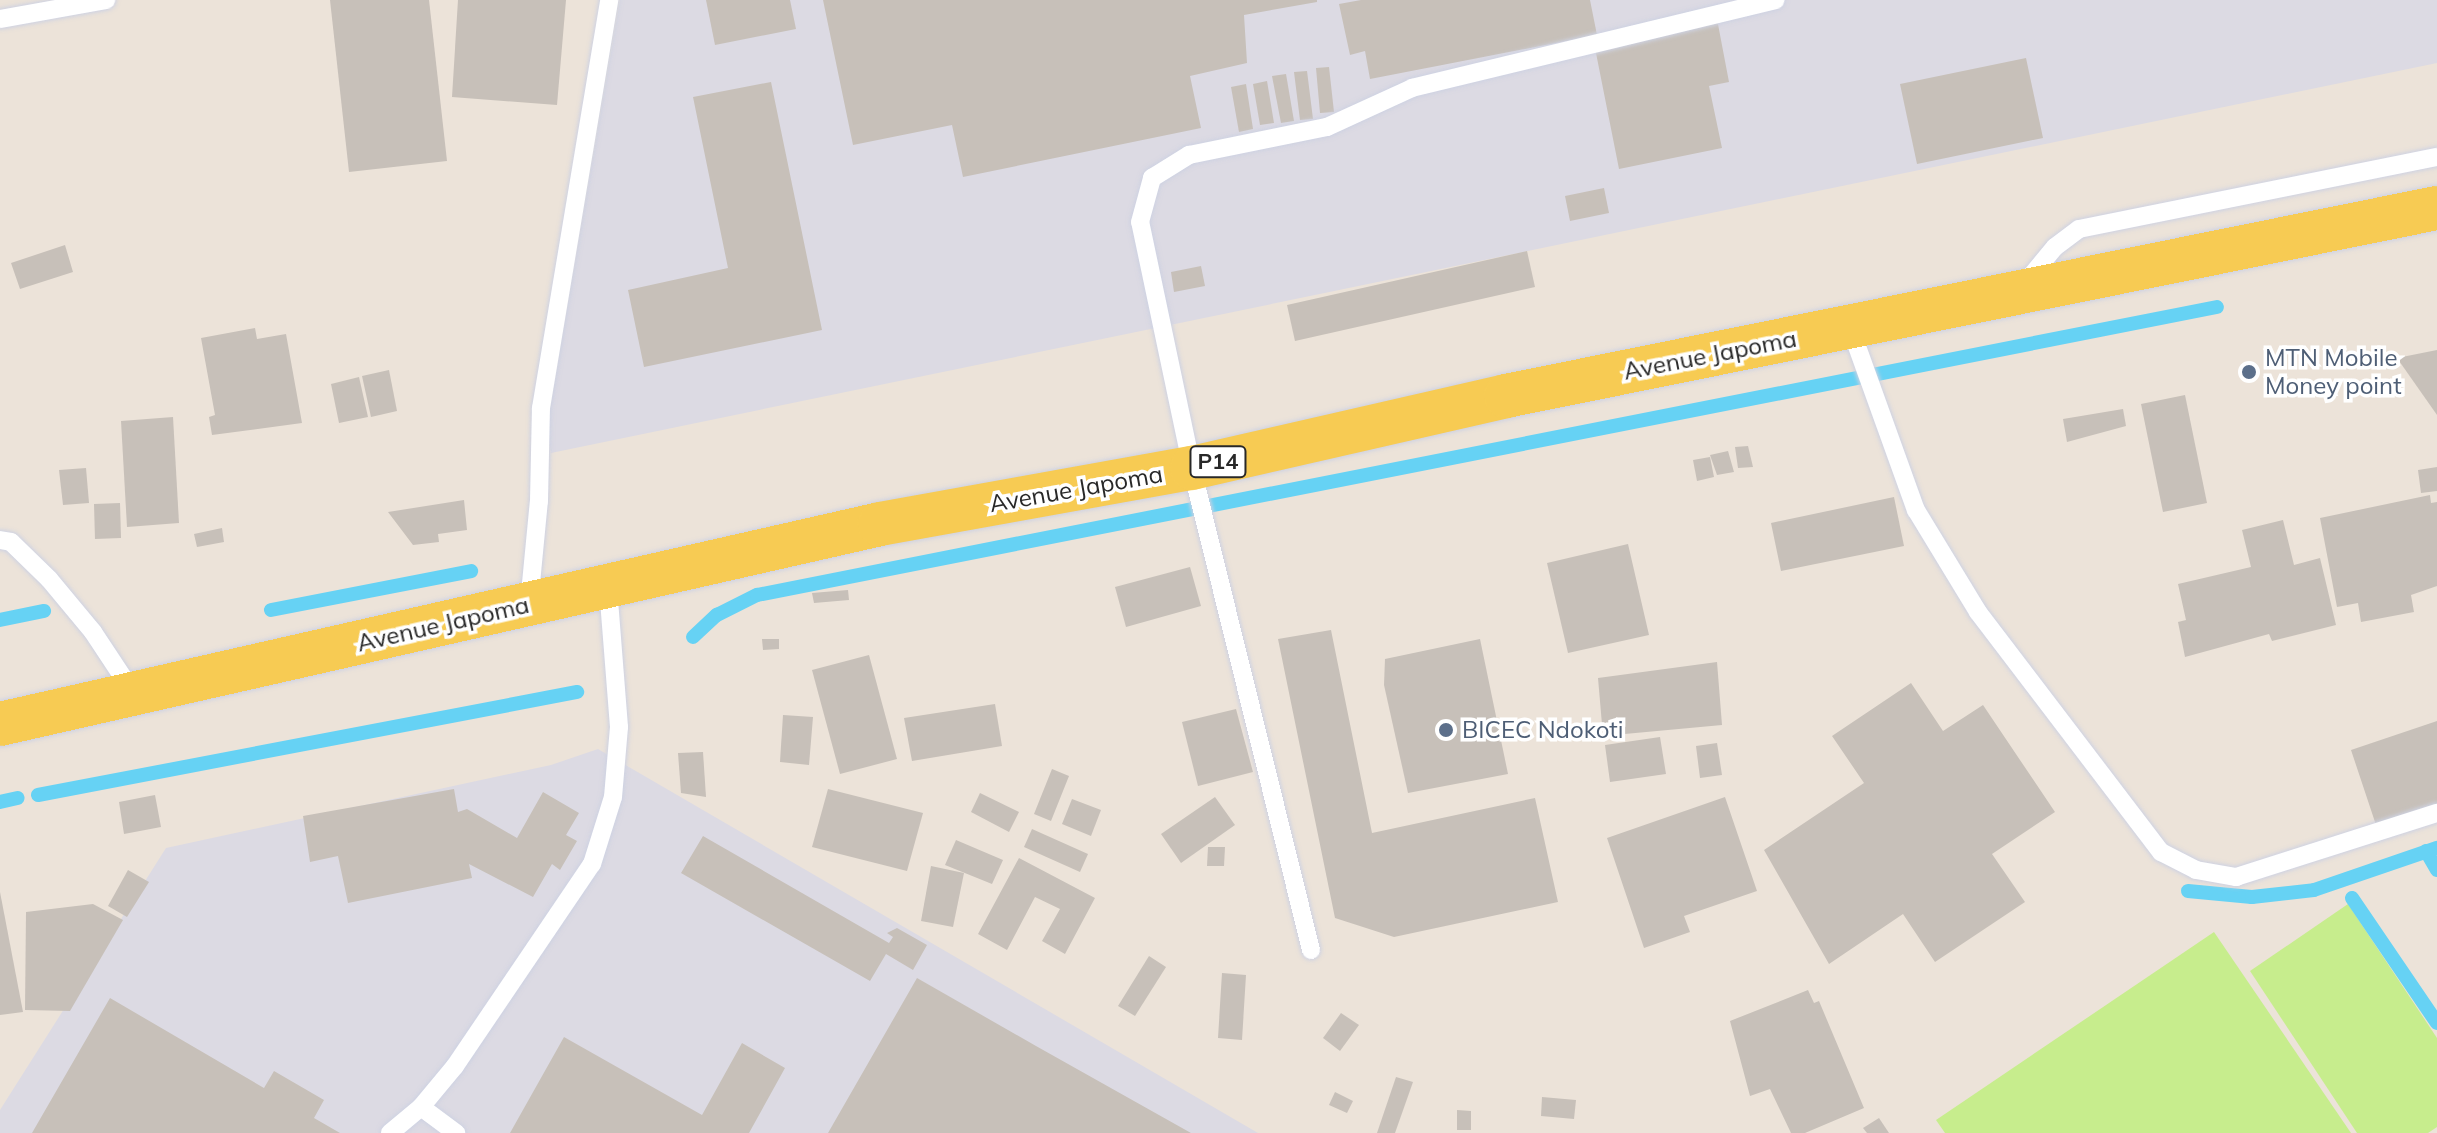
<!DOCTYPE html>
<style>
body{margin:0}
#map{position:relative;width:2437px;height:1133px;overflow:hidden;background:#ece3d9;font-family:Mulish,sans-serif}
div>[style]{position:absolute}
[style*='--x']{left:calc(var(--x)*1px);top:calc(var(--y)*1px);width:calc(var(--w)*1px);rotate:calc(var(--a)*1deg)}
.industrial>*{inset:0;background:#dcdae3}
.pitch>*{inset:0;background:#c7ed8d}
.stream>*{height:14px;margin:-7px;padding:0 7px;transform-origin:7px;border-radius:7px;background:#66d2f4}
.building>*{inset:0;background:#c7c0b9}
.roads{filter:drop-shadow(0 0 2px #ced2e2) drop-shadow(0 0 2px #ced2e2)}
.service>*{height:18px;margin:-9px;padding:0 9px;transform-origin:9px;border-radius:9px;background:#fff}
.primary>*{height:44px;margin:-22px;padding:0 22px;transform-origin:22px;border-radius:22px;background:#f7cb53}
.dots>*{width:22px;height:22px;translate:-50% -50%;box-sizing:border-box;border:4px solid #fff;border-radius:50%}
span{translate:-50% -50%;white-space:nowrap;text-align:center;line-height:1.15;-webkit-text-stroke:7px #fff;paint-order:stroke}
.shield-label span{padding:2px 6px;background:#fff;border:2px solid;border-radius:6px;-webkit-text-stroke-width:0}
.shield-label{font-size:22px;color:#282828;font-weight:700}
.street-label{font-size:24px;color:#282828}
.service-label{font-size:24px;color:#4e5e75}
.left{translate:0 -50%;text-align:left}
</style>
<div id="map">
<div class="industrial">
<i style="clip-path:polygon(620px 0,2437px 0,2437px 63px,551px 453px,547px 428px)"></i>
<i style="clip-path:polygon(598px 749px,1258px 1133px,0 1133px,0 1110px,166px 848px,551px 765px)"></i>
</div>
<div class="pitch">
<i style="clip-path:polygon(2348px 904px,2437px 1038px,2437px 1127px,2428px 1133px,2357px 1133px,2250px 971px)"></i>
<i style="clip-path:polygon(2214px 932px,2351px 1133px,1945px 1133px,1936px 1120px)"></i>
</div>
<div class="stream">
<i style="--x:271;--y:610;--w:204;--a:-11"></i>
<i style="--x:0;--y:620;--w:45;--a:-11.6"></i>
<i style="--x:693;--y:637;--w:33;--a:-43"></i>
<i style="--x:717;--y:615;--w:45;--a:-26.6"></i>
<i style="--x:757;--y:595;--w:1488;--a:-11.16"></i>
<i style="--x:38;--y:795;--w:549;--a:-10.82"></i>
<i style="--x:0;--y:802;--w:18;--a:-13"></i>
<i style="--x:2426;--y:851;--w:22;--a:60"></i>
<i style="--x:2188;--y:891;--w:64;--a:5.4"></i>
<i style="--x:2252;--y:897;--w:62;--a:-6.4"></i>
<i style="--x:2314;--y:890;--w:130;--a:-18.9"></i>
<i style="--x:2352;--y:898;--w:151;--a:55.8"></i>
</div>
<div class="building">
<i style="clip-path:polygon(330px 0,429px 0,447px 161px,349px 172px)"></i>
<i style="clip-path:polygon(458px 0,566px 0,557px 105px,452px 97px)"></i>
<i style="clip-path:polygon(706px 0,790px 0,796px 29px,715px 45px)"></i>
<i style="clip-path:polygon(823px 0,1317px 0,1317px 2px,1244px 15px,1247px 63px,1190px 76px,1201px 128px,963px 177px,952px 125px,853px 145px)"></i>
<i style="clip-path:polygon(1361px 0,1590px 0,1597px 35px,1370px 79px,1365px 51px,1350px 55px,1339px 4px)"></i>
<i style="clip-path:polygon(1717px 19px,1729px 82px,1709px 86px,1722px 148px,1619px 169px,1595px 48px)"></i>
<i style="clip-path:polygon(2026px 58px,2043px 138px,1917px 164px,1900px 84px)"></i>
<i style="clip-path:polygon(1329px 67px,1334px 112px,1320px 113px,1316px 68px)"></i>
<i style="clip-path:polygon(1307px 71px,1313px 119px,1300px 120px,1294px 72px)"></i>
<i style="clip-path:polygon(1286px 74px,1294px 121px,1281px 123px,1272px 76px)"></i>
<i style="clip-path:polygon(1267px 81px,1274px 123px,1260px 125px,1253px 84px)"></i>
<i style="clip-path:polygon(771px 82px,822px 330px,644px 367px,628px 290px,728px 268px,693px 97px)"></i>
<i style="clip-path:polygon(1246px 84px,1253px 129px,1239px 132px,1231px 87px)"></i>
<i style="clip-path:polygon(1604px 188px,1609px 213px,1570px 221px,1565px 196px)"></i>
<i style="clip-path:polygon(65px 245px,73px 272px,20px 289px,11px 263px)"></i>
<i style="clip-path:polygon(1527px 251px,1535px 287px,1295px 341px,1287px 305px)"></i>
<i style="clip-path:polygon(1201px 266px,1205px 286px,1174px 292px,1171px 272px)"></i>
<i style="clip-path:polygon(255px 328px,257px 339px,286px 334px,302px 423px,212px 435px,209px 417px,215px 415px,201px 338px)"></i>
<i style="clip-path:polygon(2437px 350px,2437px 415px,2397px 358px)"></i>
<i style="clip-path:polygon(389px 370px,397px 411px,371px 417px,362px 376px)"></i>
<i style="clip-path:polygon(359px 377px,368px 417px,339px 423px,331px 384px)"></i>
<i style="clip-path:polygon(2185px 395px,2207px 503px,2163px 512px,2141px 404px)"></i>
<i style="clip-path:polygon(2123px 409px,2126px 426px,2067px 442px,2063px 419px)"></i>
<i style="clip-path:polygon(173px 417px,179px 523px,127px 527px,121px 421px)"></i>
<i style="clip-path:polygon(1748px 446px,1753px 467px,1738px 468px,1735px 447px)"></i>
<i style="clip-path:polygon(1728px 451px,1734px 472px,1717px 475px,1710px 455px)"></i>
<i style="clip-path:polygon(1710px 457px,1714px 477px,1697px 481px,1693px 460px)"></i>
<i style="clip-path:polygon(2437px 467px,2437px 491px,2421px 493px,2418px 470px)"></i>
<i style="clip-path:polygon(86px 468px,89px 503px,63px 505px,59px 470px)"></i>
<i style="clip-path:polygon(2430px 495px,2431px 503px,2437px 502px,2437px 586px,2411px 595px,2414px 612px,2361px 622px,2358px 603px,2337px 607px,2320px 518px)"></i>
<i style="clip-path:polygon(1894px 497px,1904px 546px,1781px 571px,1771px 523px)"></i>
<i style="clip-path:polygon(464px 500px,467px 530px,438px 534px,439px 542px,413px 545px,388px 512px)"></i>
<i style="clip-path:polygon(120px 503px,121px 538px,95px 539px,94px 504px)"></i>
<i style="clip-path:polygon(2283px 520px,2294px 565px,2320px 558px,2336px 625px,2272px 641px,2269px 634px,2185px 657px,2178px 622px,2186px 620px,2178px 584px,2251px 567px,2242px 530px)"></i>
<i style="clip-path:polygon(222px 528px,224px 542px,197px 547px,194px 534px)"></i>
<i style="clip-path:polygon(1628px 544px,1649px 635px,1568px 653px,1547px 563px)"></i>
<i style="clip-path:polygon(1190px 567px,1201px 606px,1126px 627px,1115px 587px)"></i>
<i style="clip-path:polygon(848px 590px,849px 600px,814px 603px,812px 593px)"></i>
<i style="clip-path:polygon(1331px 630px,1372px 833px,1535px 798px,1558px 902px,1394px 937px,1335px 918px,1278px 639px)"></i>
<i style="clip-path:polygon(762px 639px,779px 639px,779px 649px,763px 650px)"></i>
<i style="clip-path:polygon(1480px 639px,1508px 774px,1408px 793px,1384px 685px,1385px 659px)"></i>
<i style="clip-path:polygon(869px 655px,897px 759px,840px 774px,812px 670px)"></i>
<i style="clip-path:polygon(1717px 662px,1722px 725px,1603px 736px,1598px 678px)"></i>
<i style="clip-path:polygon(1911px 683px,1943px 731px,1983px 705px,2055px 812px,1992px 854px,2025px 902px,1935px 962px,1903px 914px,1829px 964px,1764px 850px,1864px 783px,1832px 736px)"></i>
<i style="clip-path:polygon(995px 704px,1002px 746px,912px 761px,904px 718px)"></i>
<i style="clip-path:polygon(1236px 709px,1253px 772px,1198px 786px,1182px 722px)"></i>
<i style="clip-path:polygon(783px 715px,813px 717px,809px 765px,780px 762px)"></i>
<i style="clip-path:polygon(2437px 721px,2437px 805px,2376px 825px,2351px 750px)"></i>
<i style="clip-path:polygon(1660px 737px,1666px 774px,1610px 782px,1605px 745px)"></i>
<i style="clip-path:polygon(1717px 743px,1722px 775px,1700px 778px,1696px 746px)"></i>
<i style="clip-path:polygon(703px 752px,706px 797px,681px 793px,678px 753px)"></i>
<i style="clip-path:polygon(1052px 769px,1069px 776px,1051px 821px,1034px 814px)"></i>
<i style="clip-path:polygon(454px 789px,458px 812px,467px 809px,517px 838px,543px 792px,579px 813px,566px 835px,577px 841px,560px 870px,552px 864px,533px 897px,469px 864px,472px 878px,348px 903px,338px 856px,310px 862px,303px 816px)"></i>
<i style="clip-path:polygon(828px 789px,923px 813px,907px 871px,812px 847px)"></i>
<i style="clip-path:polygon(980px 793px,1019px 812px,1009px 832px,971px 812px)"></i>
<i style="clip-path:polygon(155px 795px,161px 827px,124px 834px,119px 802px)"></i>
<i style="clip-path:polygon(1215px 797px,1235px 825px,1181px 863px,1161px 834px)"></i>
<i style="clip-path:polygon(1725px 797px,1757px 891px,1684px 916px,1690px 932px,1644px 948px,1607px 838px)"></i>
<i style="clip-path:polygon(1072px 799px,1101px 810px,1091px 836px,1062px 824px)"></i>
<i style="clip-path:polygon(1032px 829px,1088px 854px,1080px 872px,1024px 847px)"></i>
<i style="clip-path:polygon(703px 836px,889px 943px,893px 937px,887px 933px,897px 928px,927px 945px,913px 970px,886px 954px,870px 981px,681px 873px)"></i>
<i style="clip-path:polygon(956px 840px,1003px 860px,992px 884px,945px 865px)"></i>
<i style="clip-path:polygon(1208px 847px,1225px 847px,1224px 866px,1207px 866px)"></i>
<i style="clip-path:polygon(1019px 858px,1095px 898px,1065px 954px,1042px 941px,1060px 909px,1035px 897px,1007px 950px,978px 934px)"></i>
<i style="clip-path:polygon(931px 866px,964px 873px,953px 927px,921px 921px)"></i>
<i style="clip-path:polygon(128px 870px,149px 882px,127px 917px,108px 906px)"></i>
<i style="clip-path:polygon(0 892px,23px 1012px,0 1015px)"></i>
<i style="clip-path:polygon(93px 904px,123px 920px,70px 1011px,25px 1010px,26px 912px)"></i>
<i style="clip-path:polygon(1149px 956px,1166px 967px,1135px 1016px,1118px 1006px)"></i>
<i style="clip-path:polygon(1222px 973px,1246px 975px,1242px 1040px,1218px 1038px)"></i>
<i style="clip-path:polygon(917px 978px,1036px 1046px,1191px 1133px,828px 1133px)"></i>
<i style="clip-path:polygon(1808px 990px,1814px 1003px,1819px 1001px,1864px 1108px,1805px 1133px,1791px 1133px,1770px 1089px,1750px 1096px,1730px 1021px)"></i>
<i style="clip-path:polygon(110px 998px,264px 1088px,274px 1071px,324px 1100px,314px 1118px,340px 1133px,32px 1133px)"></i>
<i style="clip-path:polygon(1341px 1013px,1359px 1025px,1340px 1051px,1323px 1038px)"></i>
<i style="clip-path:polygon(564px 1037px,702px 1115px,742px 1043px,785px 1068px,749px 1133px,510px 1133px)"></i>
<i style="clip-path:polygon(1396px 1077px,1413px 1082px,1395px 1133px,1377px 1133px)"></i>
<i style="clip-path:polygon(1335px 1092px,1353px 1101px,1347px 1113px,1329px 1105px)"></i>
<i style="clip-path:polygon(1542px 1097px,1576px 1100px,1574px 1119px,1541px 1116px)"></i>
<i style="clip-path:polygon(1457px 1110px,1471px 1111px,1471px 1130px,1457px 1130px)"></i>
<i style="clip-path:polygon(1879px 1118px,1889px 1133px,1867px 1133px,1863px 1128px)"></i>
</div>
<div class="roads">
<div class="service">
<i style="--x:0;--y:19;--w:108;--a:-10.2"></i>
<i style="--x:2026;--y:282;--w:45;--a:-50.4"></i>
<i style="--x:2055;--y:247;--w:30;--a:-37"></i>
<i style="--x:2079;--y:229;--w:365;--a:-11.4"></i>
<i style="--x:1850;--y:327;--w:195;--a:70.2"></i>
<i style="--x:1916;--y:510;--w:119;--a:58.7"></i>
<i style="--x:1978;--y:612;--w:302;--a:52.7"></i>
<i style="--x:2161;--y:852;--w:39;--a:27"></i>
<i style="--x:2196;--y:870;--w:41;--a:9.9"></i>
<i style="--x:2236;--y:877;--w:211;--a:-17.7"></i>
<i style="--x:0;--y:540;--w:11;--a:10"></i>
<i style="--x:11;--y:542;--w:53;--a:44.2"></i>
<i style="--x:49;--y:579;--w:69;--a:50.3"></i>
<i style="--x:93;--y:632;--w:74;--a:56.5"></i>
<i style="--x:529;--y:604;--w:103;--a:-84.5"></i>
<i style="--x:539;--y:501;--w:93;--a:-88.8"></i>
<i style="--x:541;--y:408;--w:414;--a:-80.5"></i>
<i style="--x:1311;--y:950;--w:496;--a:-103.9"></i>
<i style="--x:1192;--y:468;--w:251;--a:-101.9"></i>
<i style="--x:1140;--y:222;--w:46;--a:-74.7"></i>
<i style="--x:1152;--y:178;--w:44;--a:-31.9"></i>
<i style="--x:1189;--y:155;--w:141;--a:-11.5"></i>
<i style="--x:1327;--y:127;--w:94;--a:-24.6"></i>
<i style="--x:1412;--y:88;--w:374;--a:-13.6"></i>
<i style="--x:421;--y:1107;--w:44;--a:36.6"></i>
<i style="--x:390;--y:1133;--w:40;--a:-40"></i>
<i style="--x:421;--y:1107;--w:53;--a:-50.3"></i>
<i style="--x:455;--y:1066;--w:244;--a:-55.9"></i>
<i style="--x:592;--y:864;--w:70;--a:-72.6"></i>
<i style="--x:613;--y:797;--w:70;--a:-85.1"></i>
<i style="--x:619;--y:727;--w:140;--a:-94.5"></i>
</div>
<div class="primary">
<i style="--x:0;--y:724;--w:902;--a:-12.8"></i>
<i style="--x:880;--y:524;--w:317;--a:-10.2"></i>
<i style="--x:1192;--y:468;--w:322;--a:-12.9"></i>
<i style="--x:1506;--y:396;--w:950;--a:-11.42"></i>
</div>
</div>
<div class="dots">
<i style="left:2249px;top:372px;background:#5c6f8a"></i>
<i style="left:1446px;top:730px;background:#5c6f8a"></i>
</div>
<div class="shield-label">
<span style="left:1218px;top:462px">P14</span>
</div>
<div class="street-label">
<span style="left:1710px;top:355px;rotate:-11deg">Avenue Japoma</span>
<span style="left:1076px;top:489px;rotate:-10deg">Avenue Japoma</span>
<span style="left:443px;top:624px;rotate:-13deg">Avenue Japoma</span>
</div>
<div class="service-label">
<span class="left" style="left:2265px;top:372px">MTN Mobile<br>Money point</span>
<span class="left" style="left:1462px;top:730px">BICEC Ndokoti</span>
</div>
</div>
